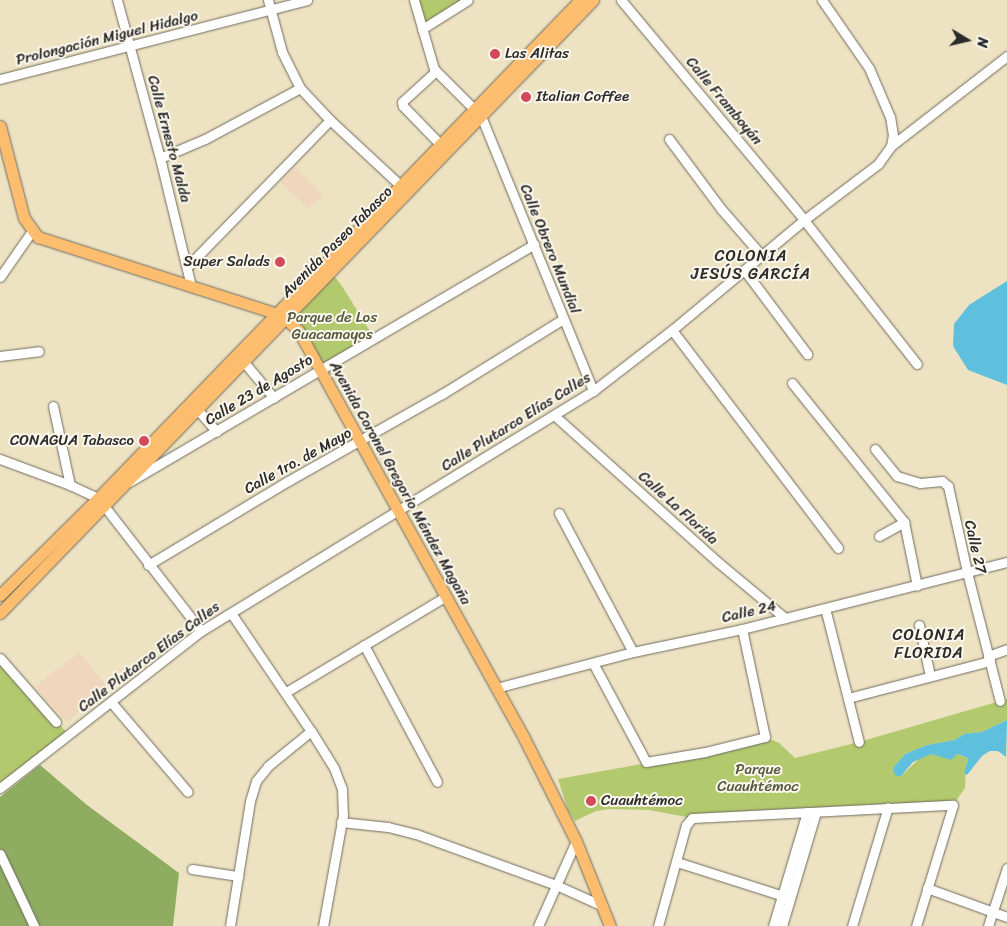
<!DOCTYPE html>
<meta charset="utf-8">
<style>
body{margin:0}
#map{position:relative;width:1007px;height:926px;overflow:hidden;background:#ede2c1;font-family:Sriracha,sans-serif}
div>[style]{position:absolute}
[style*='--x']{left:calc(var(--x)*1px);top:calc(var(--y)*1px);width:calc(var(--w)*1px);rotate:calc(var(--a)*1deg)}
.built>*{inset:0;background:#f0d6bc}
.green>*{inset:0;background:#b3c96d}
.forest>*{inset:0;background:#8ead60}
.water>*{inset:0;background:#5fc0dd}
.roads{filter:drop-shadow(0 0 1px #6f6b60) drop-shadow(0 0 1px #6f6b60)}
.minor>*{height:9px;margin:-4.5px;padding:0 4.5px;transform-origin:4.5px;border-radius:4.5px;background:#fff}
.major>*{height:11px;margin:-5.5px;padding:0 5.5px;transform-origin:5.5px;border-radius:5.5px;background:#fcbd6f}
.dots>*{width:14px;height:14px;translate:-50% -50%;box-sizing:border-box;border:2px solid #fbf7ec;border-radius:50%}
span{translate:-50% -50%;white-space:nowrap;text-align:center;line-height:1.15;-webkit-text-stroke:4px #fbf7ec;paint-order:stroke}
.street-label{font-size:15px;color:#2b2b2b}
.poi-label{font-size:15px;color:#2b2b2b}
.left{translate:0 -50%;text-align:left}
.right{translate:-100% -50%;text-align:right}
.park-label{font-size:15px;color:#545a3f}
.neighbourhood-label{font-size:16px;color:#2b2b2b;letter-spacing:1px}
.north{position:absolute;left:942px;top:15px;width:50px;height:50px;-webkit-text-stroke:4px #fbf7ec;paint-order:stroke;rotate:99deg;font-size:14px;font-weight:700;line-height:20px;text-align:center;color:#2b2b2b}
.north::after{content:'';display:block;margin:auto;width:18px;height:22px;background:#2b2b2b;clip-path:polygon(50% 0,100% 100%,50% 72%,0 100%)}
</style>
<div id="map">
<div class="built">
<i style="clip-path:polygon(295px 167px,323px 195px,309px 209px,281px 182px)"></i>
<i style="clip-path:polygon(79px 652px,107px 686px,67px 722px,35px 687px)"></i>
</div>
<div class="green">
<i style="clip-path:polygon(414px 0,468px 0,422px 29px)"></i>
<i style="clip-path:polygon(330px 271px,342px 286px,374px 338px,320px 370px,291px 310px)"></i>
<i style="clip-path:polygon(0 658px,69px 735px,0 788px)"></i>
<i style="clip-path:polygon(1007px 699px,1007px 720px,982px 732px,964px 734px,955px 740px,927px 745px,905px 754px,893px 768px,896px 776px,901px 776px,921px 757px,931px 754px,942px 757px,956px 754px,966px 757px,968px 759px,966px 765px,965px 788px,953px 805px,692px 818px,649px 810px,609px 809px,596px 811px,575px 821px,568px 810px,558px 779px,664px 760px,765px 737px,779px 743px,795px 758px,859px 742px)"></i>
</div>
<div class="forest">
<i style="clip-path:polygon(40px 765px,87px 805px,179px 873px,173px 926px,0 926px,0 797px)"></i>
</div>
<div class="water">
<i style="clip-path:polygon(1007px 281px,1007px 385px,968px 370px,953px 346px,954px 324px,969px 305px)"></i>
<i style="clip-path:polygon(1007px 720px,1006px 757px,998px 751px,990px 751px,982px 756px,967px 775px,964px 773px,968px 759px,966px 757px,957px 754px,951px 760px,931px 754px,913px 762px,901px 776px,896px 776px,894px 773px,893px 768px,905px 754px,927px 745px,955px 740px,964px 734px,982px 732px)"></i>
</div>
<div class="roads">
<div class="minor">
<i style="--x:117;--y:0;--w:164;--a:74.8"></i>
<i style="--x:160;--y:158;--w:132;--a:76.4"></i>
<i style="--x:268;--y:0;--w:54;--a:74.9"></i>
<i style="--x:282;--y:52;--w:40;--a:63.4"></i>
<i style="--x:300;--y:88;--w:44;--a:46.8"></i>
<i style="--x:330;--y:120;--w:96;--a:42.9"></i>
<i style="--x:414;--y:0;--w:72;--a:73.8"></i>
<i style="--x:434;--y:69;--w:66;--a:45"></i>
<i style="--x:481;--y:116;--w:297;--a:67.8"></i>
<i style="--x:621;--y:0;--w:286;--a:50.2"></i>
<i style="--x:804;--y:220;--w:183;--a:51.9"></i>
<i style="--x:422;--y:29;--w:54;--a:-32.2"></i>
<i style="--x:436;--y:71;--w:46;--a:137.6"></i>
<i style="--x:402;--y:102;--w:4;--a:76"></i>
<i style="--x:403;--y:106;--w:53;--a:45.8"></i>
<i style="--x:0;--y:79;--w:317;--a:-14.4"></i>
<i style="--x:669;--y:139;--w:89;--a:53.3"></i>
<i style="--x:722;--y:210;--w:61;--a:49"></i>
<i style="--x:891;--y:146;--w:147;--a:-37.8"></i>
<i style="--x:160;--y:158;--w:49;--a:-22.9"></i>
<i style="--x:205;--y:139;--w:108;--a:-28.2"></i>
<i style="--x:187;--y:267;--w:205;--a:-45.8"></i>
<i style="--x:745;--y:271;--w:104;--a:53.2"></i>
<i style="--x:0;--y:277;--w:56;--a:-55.2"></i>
<i style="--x:672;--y:330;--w:274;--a:52.7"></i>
<i style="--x:0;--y:356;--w:39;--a:-7"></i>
<i style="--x:243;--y:361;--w:48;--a:50"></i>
<i style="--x:792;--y:383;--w:179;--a:51.1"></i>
<i style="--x:904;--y:522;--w:65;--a:78.5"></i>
<i style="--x:53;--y:406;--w:81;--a:77.9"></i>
<i style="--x:197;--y:409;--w:30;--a:49"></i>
<i style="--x:555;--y:416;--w:220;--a:41.9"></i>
<i style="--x:719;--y:563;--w:86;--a:39.8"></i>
<i style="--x:875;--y:449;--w:35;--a:51"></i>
<i style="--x:897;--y:476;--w:24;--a:17"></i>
<i style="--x:920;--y:483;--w:22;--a:-5"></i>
<i style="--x:942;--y:481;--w:8;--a:40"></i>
<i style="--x:948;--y:486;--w:88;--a:77.5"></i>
<i style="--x:967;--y:572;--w:133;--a:75.7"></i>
<i style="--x:0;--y:459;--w:75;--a:20.4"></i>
<i style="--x:70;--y:485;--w:31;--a:25"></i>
<i style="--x:98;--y:498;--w:168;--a:52.2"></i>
<i style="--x:129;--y:482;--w:470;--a:-30.4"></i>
<i style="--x:559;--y:513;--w:157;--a:62"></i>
<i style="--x:879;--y:536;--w:29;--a:-29"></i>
<i style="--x:148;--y:565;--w:163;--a:-31"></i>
<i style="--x:288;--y:481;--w:177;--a:-29.5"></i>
<i style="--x:442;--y:394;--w:142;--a:-31.8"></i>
<i style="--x:825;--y:608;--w:138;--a:75.8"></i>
<i style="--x:231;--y:613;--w:143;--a:55.9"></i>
<i style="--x:311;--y:731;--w:44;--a:58.1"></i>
<i style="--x:334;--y:768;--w:22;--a:69"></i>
<i style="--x:342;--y:789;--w:26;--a:88"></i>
<i style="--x:343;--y:815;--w:113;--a:100.2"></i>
<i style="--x:919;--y:625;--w:52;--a:77.8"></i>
<i style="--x:364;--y:645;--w:155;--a:61.9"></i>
<i style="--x:988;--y:656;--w:20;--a:-20"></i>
<i style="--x:0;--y:658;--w:85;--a:48.8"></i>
<i style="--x:593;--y:663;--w:112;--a:61.8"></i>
<i style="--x:646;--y:762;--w:60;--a:-9.6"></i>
<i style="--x:705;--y:752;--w:62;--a:-14"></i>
<i style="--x:765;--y:737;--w:110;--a:-102"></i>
<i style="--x:496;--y:688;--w:142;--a:-14.7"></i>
<i style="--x:633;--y:652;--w:111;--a:-11.9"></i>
<i style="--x:742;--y:629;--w:273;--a:-14.2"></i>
<i style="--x:286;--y:692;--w:185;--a:-30.9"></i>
<i style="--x:848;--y:698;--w:147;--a:-14.6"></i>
<i style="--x:111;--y:702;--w:118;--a:49.5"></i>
<i style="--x:0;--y:788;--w:255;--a:-38"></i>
<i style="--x:201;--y:631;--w:460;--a:-31.5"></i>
<i style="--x:593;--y:391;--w:100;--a:-37.7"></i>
<i style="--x:672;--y:330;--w:172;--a:-39.8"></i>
<i style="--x:804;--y:220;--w:93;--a:-37.1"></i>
<i style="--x:878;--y:164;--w:22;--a:-54"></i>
<i style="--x:891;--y:146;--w:11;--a:-80"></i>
<i style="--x:893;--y:135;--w:18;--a:-99"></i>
<i style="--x:890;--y:117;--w:53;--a:-113.2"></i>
<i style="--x:869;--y:68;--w:83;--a:-124.7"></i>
<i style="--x:341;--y:822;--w:47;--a:6.1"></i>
<i style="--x:388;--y:827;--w:29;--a:14"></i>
<i style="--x:416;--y:834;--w:149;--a:20"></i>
<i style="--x:556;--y:885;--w:51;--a:24.1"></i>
<i style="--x:0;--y:854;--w:80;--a:64.7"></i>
<i style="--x:677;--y:862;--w:115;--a:17.7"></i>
<i style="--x:192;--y:869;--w:47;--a:8.7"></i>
<i style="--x:927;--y:888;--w:85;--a:19.9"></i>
<i style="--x:230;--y:926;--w:127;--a:-80.9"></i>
<i style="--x:250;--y:801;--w:21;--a:-73"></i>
<i style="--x:256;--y:781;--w:19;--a:-51"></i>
<i style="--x:268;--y:766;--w:55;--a:-39.1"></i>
<i style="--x:538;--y:926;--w:93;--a:-65.9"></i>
<i style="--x:658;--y:926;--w:105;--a:-74.5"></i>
<i style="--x:686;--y:825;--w:9;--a:-49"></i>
<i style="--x:692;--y:818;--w:261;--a:-2.9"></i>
<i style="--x:953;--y:805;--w:127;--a:107"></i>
<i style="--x:773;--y:926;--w:119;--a:-73.4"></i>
<i style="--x:782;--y:926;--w:119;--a:-73.4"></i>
<i style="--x:852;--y:926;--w:124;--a:-73.2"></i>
<i style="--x:988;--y:926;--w:61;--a:-71.9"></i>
</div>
<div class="major">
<i style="--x:0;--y:126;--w:95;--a:75.4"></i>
<i style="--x:24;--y:218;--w:24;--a:54"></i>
<i style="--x:38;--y:237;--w:249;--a:17.8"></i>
<i style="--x:275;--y:313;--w:10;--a:24"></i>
<i style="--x:284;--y:317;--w:19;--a:43"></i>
<i style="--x:298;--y:330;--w:466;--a:61"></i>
<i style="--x:524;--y:738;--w:115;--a:63.2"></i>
<i style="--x:576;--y:841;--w:92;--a:68.2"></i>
<i style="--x:0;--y:595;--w:138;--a:-44.7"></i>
<i style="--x:98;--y:498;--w:693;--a:-45.94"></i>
<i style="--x:0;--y:613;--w:853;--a:-45.95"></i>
</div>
</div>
<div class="dots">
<i style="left:495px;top:54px;background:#d1495b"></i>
<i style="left:526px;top:97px;background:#d1495b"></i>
<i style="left:280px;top:262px;background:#d1495b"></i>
<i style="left:144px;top:441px;background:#d1495b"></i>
<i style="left:591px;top:801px;background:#d1495b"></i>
</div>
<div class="street-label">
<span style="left:107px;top:38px;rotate:-14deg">Prolongación Miguel Hidalgo</span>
<span style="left:724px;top:101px;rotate:50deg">Calle Framboyán</span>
<span style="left:169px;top:139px;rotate:75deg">Calle Ernesto Malda</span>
<span style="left:337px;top:242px;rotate:-45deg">Avenida Paseo Tabasco</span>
<span style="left:550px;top:249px;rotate:68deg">Calle Obrero Mundial</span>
<span style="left:259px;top:390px;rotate:-31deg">Calle 23 de Agosto</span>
<span style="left:516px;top:422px;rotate:-32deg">Calle Plutarco Elías Calles</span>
<span style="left:298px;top:461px;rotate:-29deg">Calle 1ro. de Mayo</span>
<span style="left:400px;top:483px;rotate:61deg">Avenida Coronel Gregorio Méndez Magaña</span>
<span style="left:678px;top:508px;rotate:42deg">Calle La Florida</span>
<span style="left:975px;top:547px;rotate:77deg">Calle 27</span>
<span style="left:749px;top:612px;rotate:-13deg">Calle 24</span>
<span style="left:149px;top:657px;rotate:-37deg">Calle Plutarco Elías Calles</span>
</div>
<div class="poi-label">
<span class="left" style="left:505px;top:54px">Las Alitas</span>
<span class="left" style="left:536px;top:97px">Italian Coffee</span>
<span class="right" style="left:270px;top:262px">Super Salads</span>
<span class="right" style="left:134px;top:441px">CONAGUA Tabasco</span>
<span class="left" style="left:601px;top:801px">Cuauhtémoc</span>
</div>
<div class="park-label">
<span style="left:332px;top:326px">Parque de Los<br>Guacamayos</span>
<span style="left:758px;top:778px">Parque<br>Cuauhtémoc</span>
</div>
<div class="neighbourhood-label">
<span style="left:751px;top:265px">COLONIA<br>JESÚS GARCÍA</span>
<span style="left:929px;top:644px">COLONIA<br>FLORIDA</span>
</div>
<div class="north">N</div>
</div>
